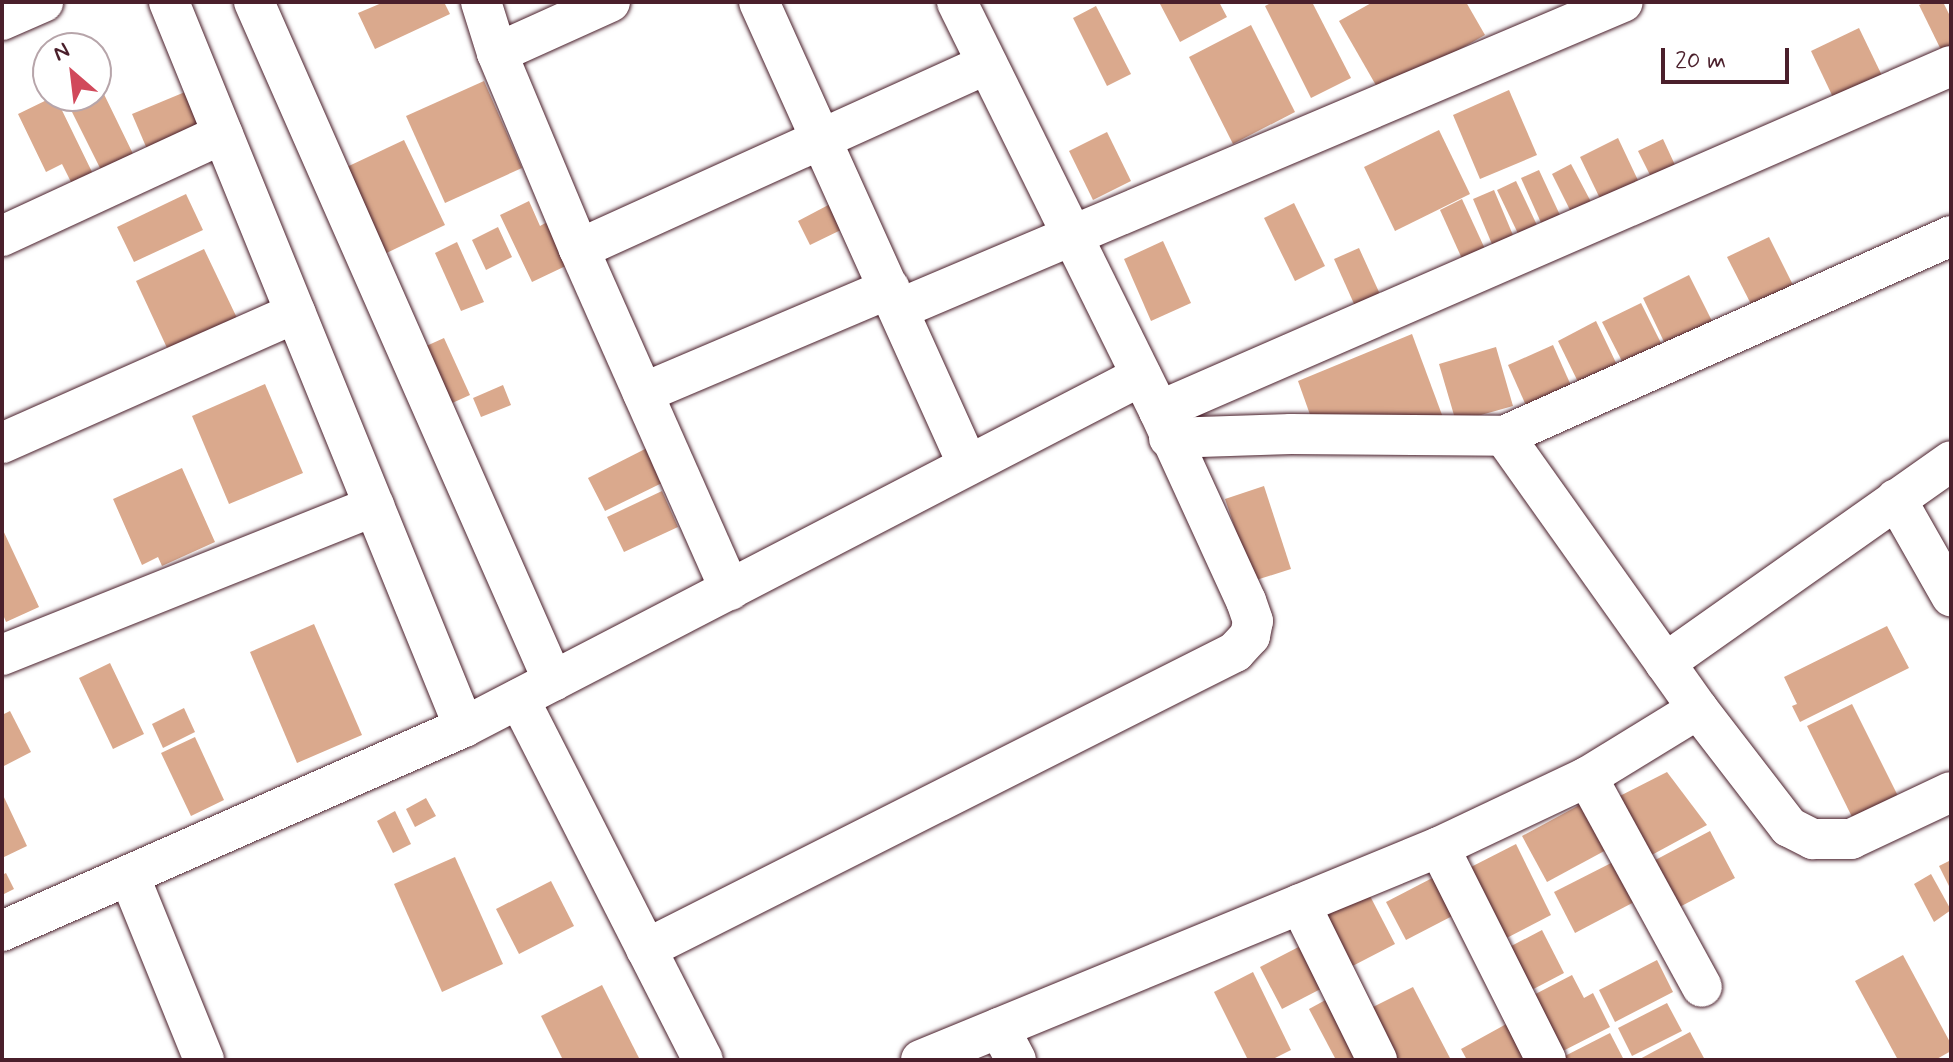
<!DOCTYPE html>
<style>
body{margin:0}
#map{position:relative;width:1953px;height:1062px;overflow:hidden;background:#fff;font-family:Mynerve,sans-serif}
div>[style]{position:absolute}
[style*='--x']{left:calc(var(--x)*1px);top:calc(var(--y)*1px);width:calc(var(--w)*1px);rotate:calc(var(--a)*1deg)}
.building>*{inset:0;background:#daa98d}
.roads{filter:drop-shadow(0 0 2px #4a1f2b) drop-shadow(0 0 2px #4a1f2b)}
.minor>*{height:40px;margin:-20px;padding:0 20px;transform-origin:20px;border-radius:20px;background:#fff}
span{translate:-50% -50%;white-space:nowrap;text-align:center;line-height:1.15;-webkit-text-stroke:6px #fff;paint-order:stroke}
.frame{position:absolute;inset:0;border:4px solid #4a1f2b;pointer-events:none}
.north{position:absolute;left:32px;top:32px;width:80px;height:80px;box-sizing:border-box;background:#fff;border:2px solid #b7a5aa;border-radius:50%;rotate:332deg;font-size:22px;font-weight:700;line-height:32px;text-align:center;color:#4a1f2b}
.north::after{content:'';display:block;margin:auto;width:28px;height:36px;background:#d1495b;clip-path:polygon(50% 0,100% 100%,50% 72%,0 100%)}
.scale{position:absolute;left:1661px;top:48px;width:128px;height:36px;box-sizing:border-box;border:4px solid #4a1f2b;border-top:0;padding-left:10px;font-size:24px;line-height:28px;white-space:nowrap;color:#4a1f2b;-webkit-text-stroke:6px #fff;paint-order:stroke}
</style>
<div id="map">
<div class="building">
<i style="clip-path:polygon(384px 2px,444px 2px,450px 14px,375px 49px,358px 13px)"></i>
<i style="clip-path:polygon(1159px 2px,1219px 2px,1227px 17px,1180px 42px)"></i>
<i style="clip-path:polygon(1273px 2px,1312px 2px,1351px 78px,1311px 98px,1265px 6px)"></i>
<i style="clip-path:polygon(1373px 2px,1466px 2px,1485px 35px,1381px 94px,1339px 21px)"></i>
<i style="clip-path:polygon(1926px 2px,1943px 2px,1951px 18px,1951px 58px,1946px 60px,1919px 5px)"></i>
<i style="clip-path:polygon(1096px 6px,1131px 74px,1107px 86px,1073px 18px)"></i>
<i style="clip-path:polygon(1251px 25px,1295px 112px,1233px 144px,1189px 57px)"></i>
<i style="clip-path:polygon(1859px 28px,1888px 88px,1840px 112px,1811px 51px)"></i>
<i style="clip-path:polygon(484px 81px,522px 168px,445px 203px,406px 116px)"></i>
<i style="clip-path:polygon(100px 86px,136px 160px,104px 176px,67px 102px,79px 96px,96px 96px)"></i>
<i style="clip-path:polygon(1509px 90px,1537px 155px,1480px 179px,1453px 115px)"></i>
<i style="clip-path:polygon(185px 92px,202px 133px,150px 156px,132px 114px)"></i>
<i style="clip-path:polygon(55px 96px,93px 174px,72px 184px,62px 164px,46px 172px,18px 114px)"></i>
<i style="clip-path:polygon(1439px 130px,1470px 194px,1395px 231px,1364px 167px)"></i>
<i style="clip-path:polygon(1107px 132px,1131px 181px,1093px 200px,1069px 151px)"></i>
<i style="clip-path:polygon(1618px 138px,1644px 193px,1606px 211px,1580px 157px)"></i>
<i style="clip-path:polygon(1663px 139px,1681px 178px,1657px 189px,1638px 151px)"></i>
<i style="clip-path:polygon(404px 140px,445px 225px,374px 259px,334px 173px)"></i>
<i style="clip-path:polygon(1571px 164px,1599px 217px,1579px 228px,1552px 174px)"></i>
<i style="clip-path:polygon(1539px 170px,1566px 228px,1547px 236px,1521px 178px)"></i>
<i style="clip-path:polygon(1516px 181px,1544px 240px,1525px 248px,1497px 190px)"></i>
<i style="clip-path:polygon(1494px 190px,1518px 247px,1497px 256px,1473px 199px)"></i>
<i style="clip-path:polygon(186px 194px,203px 230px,134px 262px,117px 227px)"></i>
<i style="clip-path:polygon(1462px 199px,1491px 262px,1468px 272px,1440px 210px)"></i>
<i style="clip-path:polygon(529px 201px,540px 226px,551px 220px,572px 263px,532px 282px,500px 215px)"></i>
<i style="clip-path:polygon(834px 202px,847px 227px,810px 245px,798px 221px)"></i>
<i style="clip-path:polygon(1294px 203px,1325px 266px,1295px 281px,1264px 218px)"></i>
<i style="clip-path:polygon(498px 227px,512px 257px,486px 270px,472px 240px)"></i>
<i style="clip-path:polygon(1769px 237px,1795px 289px,1754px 310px,1727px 257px)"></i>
<i style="clip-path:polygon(1163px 241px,1191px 303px,1151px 321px,1124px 259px)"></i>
<i style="clip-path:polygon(457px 242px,484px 302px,461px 311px,435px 253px)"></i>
<i style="clip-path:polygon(1359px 248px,1384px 303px,1359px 315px,1334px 259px)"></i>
<i style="clip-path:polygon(204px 249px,237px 318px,168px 350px,136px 281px)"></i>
<i style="clip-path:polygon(1689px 275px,1715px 327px,1668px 350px,1643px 298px)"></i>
<i style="clip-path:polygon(1641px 303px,1664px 349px,1626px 369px,1602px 322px)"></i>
<i style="clip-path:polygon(1596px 321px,1618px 367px,1580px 386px,1558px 341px)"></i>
<i style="clip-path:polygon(1412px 334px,1445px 423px,1313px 423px,1298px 381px)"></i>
<i style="clip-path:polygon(444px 338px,470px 395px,439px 409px,413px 352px)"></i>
<i style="clip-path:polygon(1553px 345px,1573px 390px,1528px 410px,1508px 365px)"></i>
<i style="clip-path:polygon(1496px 347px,1513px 406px,1456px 422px,1439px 364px)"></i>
<i style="clip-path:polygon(265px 384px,303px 473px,229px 504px,192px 416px)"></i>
<i style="clip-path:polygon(503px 385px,511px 405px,481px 417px,473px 398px)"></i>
<i style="clip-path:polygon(647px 448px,664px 482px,605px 511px,588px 478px)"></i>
<i style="clip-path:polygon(182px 468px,215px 542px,162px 566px,158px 557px,142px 565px,113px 499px)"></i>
<i style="clip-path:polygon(1264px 486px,1291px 569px,1253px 581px,1225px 499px)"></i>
<i style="clip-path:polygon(662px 491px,678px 527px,624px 552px,607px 517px)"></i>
<i style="clip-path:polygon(2px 528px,39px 607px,6px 622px,2px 612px)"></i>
<i style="clip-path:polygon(314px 624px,362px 735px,297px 763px,250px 652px)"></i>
<i style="clip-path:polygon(1887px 626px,1909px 668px,1800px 722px,1792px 706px,1797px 704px,1784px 677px)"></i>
<i style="clip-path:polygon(110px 663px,144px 734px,113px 749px,79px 678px)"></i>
<i style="clip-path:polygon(1852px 704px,1902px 804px,1857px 827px,1807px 726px)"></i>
<i style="clip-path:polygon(184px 708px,195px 732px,163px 748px,152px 724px)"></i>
<i style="clip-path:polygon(10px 711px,31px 752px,2px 767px,2px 715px)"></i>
<i style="clip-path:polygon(195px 737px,224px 800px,191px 816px,161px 753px)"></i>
<i style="clip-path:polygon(1667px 772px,1707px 825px,1637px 863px,1604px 804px)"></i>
<i style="clip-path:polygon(2px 793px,27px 846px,2px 858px)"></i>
<i style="clip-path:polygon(426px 798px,436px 816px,415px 827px,406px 809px)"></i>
<i style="clip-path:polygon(1583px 803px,1608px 849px,1547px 882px,1522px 836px)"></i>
<i style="clip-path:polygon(395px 811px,411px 844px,393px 853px,377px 821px)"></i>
<i style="clip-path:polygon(1710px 831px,1735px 878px,1668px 913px,1644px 866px)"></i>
<i style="clip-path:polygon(1516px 844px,1551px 915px,1497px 943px,1469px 868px)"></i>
<i style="clip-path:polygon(455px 857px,503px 964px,442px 992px,394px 884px)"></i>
<i style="clip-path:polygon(1617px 860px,1638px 900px,1575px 933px,1554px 892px)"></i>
<i style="clip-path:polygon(1951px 860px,1951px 890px,1939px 866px)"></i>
<i style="clip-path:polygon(6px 873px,14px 889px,2px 895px,2px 875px)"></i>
<i style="clip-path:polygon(1440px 874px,1460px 912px,1406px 940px,1386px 902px)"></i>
<i style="clip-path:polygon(1931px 874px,1951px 910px,1934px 922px,1914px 884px)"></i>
<i style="clip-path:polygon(551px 881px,574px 926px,519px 954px,496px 909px)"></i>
<i style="clip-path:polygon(1369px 894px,1395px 944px,1339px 973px,1313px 922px)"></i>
<i style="clip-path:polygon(1542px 930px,1564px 973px,1520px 996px,1498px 953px)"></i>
<i style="clip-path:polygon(1314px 939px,1336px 981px,1282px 1009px,1260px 967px)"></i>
<i style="clip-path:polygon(1903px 955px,1951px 1044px,1951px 1051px,1935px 1060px,1898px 1060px,1855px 981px)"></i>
<i style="clip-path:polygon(1657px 960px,1673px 992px,1615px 1022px,1599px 990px)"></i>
<i style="clip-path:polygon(1253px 972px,1291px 1050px,1271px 1060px,1248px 1060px,1214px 992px)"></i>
<i style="clip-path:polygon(1572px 975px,1584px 998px,1593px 993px,1610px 1027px,1555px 1055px,1522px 1001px)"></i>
<i style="clip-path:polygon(602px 985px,640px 1060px,563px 1060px,541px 1016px)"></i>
<i style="clip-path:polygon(1413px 987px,1451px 1060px,1383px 1060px,1359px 1014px)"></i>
<i style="clip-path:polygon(1331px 997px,1356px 1060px,1336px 1060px,1309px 1009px)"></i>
<i style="clip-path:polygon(1667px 1003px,1682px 1031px,1632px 1056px,1618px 1028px)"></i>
<i style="clip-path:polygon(1519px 1017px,1538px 1050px,1519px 1060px,1467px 1060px,1461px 1049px)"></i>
<i style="clip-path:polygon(1690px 1032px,1705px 1060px,1638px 1060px)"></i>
<i style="clip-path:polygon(1610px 1033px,1624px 1060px,1557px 1060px)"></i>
</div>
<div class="roads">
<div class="minor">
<i style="--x:169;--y:2;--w:783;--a:67.86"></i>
<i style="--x:254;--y:2;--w:742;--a:66.23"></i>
<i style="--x:481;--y:2;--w:53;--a:72.6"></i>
<i style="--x:497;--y:53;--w:212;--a:67.3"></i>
<i style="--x:579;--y:249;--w:373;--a:66.1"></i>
<i style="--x:759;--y:2;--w:508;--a:65.71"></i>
<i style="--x:2;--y:20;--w:45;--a:-23.7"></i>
<i style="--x:497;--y:53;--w:124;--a:-24.3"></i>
<i style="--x:2;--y:236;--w:243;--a:-24.8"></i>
<i style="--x:579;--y:249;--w:448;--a:-24.4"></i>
<i style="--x:899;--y:309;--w:786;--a:-22.98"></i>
<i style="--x:643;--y:393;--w:268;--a:-23"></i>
<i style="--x:1159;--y:411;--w:864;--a:-23.54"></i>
<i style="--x:1504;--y:436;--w:335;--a:54.6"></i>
<i style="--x:1698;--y:709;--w:149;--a:52.4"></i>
<i style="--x:1789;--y:827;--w:27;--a:27"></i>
<i style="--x:1813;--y:839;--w:38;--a:0"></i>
<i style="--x:1851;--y:839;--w:110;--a:-25.2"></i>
<i style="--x:1169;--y:438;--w:122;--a:-1.9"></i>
<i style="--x:1291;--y:434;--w:213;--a:0.5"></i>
<i style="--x:1504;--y:436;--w:490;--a:-24.1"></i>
<i style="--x:2;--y:443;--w:321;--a:-23.9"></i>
<i style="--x:1896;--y:499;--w:112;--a:60.4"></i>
<i style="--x:2;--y:655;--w:401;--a:-21.8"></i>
<i style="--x:1665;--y:663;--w:350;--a:-35.2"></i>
<i style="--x:519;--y:699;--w:405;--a:63"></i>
<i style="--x:1587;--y:777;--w:239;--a:61.3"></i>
<i style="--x:1439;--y:847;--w:238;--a:63.3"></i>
<i style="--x:129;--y:875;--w:200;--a:67.9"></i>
<i style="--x:1300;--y:904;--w:174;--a:63.7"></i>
<i style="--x:2;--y:931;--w:505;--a:-23.82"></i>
<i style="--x:464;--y:727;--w:763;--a:-27.41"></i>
<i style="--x:646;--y:949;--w:660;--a:-26.76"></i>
<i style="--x:1235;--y:652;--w:22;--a:-47"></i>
<i style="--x:1250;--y:636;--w:15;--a:-79"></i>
<i style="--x:1253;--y:621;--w:21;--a:-109"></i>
<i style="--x:1246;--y:601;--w:209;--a:-114.6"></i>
<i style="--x:1159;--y:411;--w:456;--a:-116.3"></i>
<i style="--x:999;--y:1028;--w:36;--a:62"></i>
<i style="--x:921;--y:1060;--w:560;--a:-22.35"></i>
<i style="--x:1439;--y:847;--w:164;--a:-25.3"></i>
<i style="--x:1587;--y:777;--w:130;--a:-31.5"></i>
</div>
</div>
<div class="frame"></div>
<div class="north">N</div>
<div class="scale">20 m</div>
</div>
